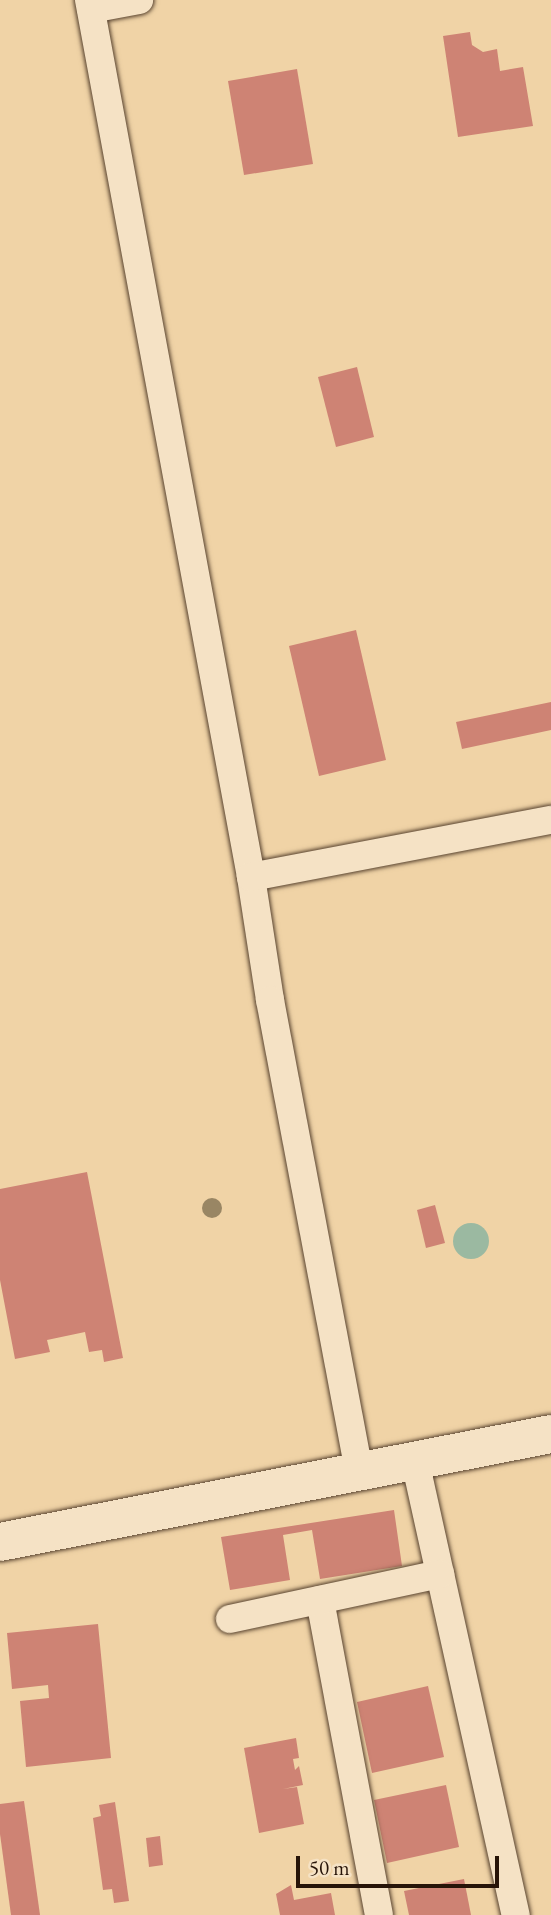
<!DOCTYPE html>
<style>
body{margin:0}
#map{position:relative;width:551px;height:1915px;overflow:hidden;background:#f0d3a6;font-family:"EB Garamond",serif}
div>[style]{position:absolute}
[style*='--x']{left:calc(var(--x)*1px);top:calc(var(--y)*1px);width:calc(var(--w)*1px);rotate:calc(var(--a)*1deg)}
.water>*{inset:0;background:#9bb9a1}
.round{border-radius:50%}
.building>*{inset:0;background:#ce8374}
.roads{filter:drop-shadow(0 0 2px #594430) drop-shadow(0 0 2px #594430)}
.street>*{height:28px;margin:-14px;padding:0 14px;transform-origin:14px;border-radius:14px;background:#f5e2c5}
.secondary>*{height:38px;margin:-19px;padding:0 19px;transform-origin:19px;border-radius:19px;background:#f5e2c5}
.trees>*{width:20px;height:20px;margin:-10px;border-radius:50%;background:#998664}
span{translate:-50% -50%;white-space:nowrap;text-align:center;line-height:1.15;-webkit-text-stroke:7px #f5e2c5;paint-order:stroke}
.scale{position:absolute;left:296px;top:1856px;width:203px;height:32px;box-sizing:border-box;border:4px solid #271408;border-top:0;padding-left:9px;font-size:21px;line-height:24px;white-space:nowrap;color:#271408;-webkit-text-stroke:5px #f5e2c5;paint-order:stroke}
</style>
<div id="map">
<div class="water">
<i class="round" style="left:453px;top:1223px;width:36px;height:36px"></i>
</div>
<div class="building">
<i style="clip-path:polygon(470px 32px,472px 45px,483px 52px,497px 49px,500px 71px,523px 67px,533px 126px,458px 137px,443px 36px)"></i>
<i style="clip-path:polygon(297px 69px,313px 164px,244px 175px,228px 81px)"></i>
<i style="clip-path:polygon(357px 367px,374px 437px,336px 447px,318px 377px)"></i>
<i style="clip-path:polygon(356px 630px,386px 760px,319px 776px,289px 646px)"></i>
<i style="clip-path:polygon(551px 702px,551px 730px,462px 749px,456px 722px)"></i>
<i style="clip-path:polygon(87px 1172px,123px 1358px,104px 1362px,102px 1350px,89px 1352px,85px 1332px,47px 1340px,50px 1352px,15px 1359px,0 1280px,0 1189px)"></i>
<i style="clip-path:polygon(435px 1205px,445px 1243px,426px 1248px,417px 1210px)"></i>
<i style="clip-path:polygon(394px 1510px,402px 1566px,320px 1579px,312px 1530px,283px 1535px,290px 1580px,230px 1590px,221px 1537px)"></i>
<i style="clip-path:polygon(98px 1624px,111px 1758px,26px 1767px,20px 1701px,49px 1698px,48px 1685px,12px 1689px,7px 1633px)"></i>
<i style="clip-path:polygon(428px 1686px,444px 1757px,372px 1773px,357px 1702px)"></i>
<i style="clip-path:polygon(296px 1738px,299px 1758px,293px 1759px,295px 1770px,299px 1766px,303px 1785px,283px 1789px,297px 1787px,304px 1824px,259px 1833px,244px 1748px)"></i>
<i style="clip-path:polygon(446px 1785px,459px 1847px,387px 1863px,374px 1800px)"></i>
<i style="clip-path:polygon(24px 1801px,40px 1915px,11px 1915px,0 1834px,0 1804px)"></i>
<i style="clip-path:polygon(115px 1802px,129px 1901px,114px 1903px,112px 1889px,103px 1890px,93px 1818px,101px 1816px,99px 1805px)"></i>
<i style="clip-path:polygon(160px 1836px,163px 1865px,149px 1867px,146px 1838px)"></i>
<i style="clip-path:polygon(464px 1879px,471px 1915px,409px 1915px,404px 1891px)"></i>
<i style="clip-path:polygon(291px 1885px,294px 1900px,331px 1893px,335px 1915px,280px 1915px,276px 1894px)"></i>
</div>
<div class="roads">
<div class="street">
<i style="--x:89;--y:0;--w:892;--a:79.53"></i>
<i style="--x:251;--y:877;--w:124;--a:81.2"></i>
<i style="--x:270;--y:1000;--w:480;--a:79.3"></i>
<i style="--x:91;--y:9;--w:49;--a:-10.6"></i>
<i style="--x:251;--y:877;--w:305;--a:-10.8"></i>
<i style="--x:415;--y:1461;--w:465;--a:77.5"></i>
<i style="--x:320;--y:1600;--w:320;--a:79.4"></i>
<i style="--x:230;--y:1619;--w:215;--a:-12.1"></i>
</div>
<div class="secondary">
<i style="--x:0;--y:1542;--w:561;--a:-11.09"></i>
</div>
</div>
<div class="trees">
<i style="left:212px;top:1208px"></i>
</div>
<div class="scale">50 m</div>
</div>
